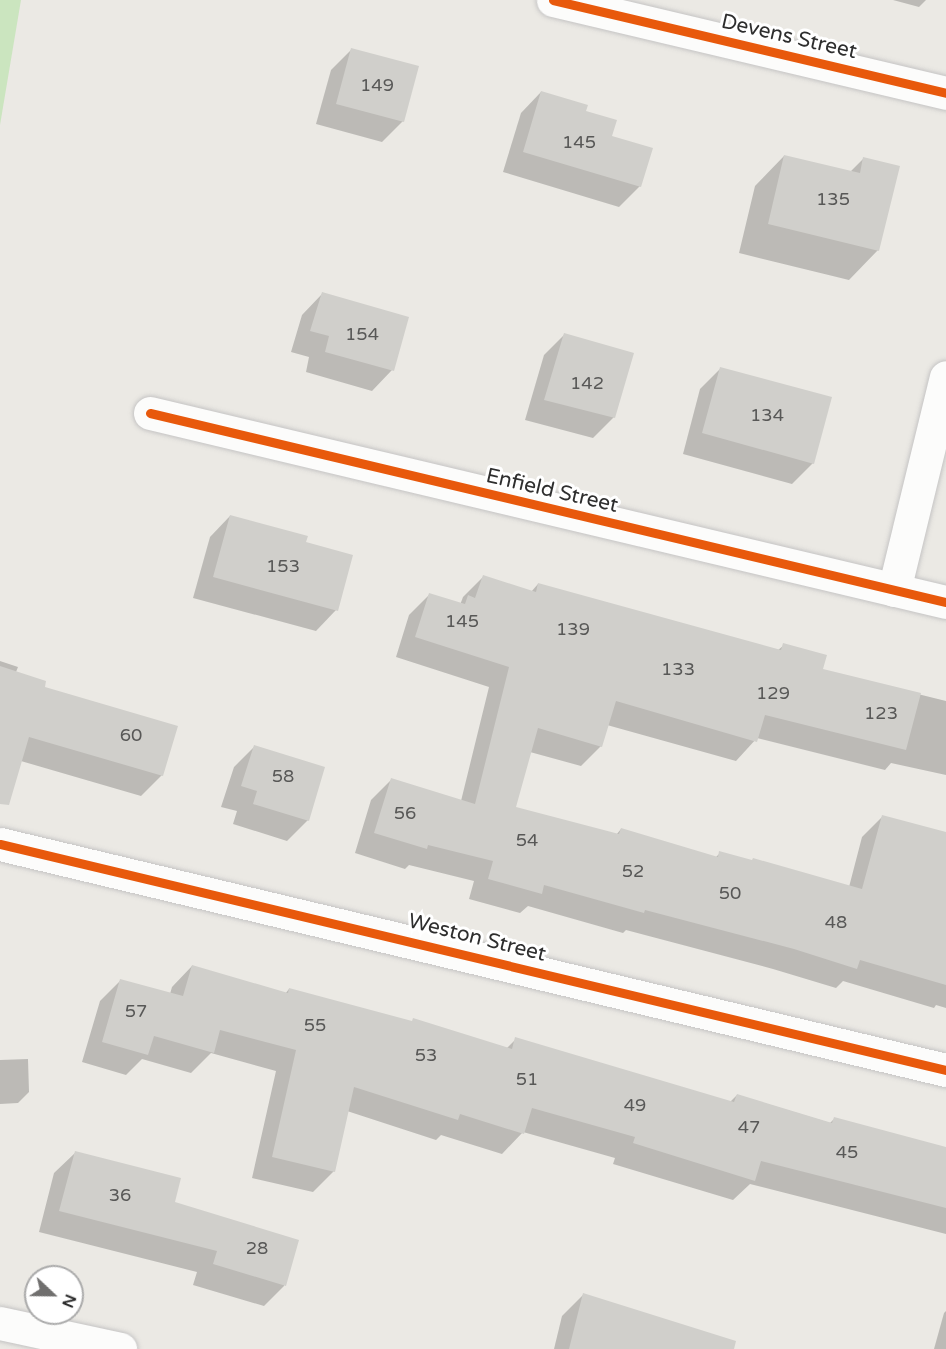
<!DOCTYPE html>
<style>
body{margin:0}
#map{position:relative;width:946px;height:1349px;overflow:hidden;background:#ebe9e4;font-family:"Varela Round",sans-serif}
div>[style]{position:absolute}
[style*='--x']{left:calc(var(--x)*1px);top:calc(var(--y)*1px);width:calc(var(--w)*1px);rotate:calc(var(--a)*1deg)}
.green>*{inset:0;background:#cbe5bf}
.shadow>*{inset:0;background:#0003}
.building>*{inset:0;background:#d0cfcb}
.roads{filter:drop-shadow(0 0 2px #c5c4c4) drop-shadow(0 0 2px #c5c4c4)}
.street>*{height:33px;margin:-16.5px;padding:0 16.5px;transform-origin:16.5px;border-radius:16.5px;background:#fcfcfb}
.cycleway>*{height:9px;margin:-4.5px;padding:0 4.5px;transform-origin:4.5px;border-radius:4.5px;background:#e8590c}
span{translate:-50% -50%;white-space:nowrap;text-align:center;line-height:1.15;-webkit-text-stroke:6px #fff;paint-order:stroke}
.number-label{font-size:18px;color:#585857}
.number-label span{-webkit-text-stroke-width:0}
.street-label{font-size:21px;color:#2e2e2e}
.north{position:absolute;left:24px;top:1265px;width:60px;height:60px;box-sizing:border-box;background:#fff;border:2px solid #ababab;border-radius:50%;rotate:112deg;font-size:16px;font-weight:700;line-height:24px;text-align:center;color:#2e2e2e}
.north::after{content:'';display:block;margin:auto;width:21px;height:27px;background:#706f6e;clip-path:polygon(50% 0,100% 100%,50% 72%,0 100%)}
</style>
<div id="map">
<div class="green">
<i style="clip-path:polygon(0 0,21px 0,0 125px)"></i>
</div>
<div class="shadow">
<i style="clip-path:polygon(893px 0,926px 0,919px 7px)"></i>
<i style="clip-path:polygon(352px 49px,403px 121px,382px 142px,316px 124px,331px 70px)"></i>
<i style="clip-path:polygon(541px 92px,584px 112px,610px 137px,640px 186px,619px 207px,503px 172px,521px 113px)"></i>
<i style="clip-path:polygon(784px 156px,850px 172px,863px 159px,878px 250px,849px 280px,739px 253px,755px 186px)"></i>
<i style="clip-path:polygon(322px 294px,392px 370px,372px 391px,306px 372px,309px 357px,291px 352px,302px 315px)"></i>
<i style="clip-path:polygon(565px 334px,614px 417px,593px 438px,525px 420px,544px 355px)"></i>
<i style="clip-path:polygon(721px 368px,813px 463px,792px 484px,683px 454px,700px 389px)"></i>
<i style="clip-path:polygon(230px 516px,304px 543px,336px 610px,316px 631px,193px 598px,210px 537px)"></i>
<i style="clip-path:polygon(483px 577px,531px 592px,538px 584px,777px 651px,784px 645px,821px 670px,946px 701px,946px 775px,891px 763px,885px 770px,757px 738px,736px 761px,607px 725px,601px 746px,581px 766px,530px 752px,515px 808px,616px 835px,621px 829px,715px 858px,720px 853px,849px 887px,862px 837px,883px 816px,946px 834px,946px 1008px,936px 1005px,934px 1008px,843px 981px,836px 988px,773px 969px,626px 930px,623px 933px,528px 906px,520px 913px,469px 899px,474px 881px,409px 865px,405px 869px,355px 853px,371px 800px,391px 780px,461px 801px,489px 687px,396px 657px,409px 615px,429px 595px,460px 605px,463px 597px)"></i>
<i style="clip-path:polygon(0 661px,18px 667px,16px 672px,43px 688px,162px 775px,141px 796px,14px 759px,0 770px)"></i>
<i style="clip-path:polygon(254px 747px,308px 820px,287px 841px,233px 824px,237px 811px,221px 807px,234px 767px)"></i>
<i style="clip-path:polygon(192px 966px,285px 994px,289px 989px,506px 1049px,516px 1039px,730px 1102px,737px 1095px,830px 1123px,834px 1119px,946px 1148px,946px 1234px,750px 1184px,733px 1200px,613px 1164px,615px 1158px,523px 1132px,502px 1154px,441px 1135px,436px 1140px,347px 1111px,334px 1171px,313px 1192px,252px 1178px,276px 1071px,211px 1053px,191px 1073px,142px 1059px,126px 1075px,82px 1062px,100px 1001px,121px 980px,170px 994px,172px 987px)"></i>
<i style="clip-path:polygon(28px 1059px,29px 1092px,18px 1103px,0 1104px,0 1060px)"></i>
<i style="clip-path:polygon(75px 1153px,173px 1203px,297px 1241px,284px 1286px,264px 1306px,193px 1285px,197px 1272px,39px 1232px,54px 1173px)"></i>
<i style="clip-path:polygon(583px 1295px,692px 1349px,554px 1349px,562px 1316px)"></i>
<i style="clip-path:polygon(946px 1311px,946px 1349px,934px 1349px,944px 1313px)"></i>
</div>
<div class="building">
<i style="clip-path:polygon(351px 48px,419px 66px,404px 122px,336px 104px)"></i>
<i style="clip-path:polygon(541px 91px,588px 105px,586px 111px,617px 120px,612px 136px,653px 148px,641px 187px,523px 152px)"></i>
<i style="clip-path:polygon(784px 155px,860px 173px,863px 157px,900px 166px,879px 251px,768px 224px)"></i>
<i style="clip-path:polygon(322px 292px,409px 317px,394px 371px,325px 352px,329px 336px,310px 331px)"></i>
<i style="clip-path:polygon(564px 333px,634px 353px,615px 418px,544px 400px)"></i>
<i style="clip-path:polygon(720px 367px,832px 397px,814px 464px,702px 433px)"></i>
<i style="clip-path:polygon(230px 515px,308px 536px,306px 542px,353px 555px,338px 611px,213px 577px)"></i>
<i style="clip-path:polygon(483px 575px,536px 592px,538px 583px,781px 650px,783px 643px,827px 655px,823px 669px,921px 693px,906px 750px,765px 715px,757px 742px,616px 701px,602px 747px,538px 728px,516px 807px,619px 834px,621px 828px,718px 857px,719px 851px,752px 860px,753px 858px,862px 889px,882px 815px,946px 832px,946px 985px,860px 960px,857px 969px,794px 949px,645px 910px,644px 913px,544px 885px,542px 894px,488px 879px,493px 861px,428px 845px,427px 849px,374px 833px,391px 778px,475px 804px,509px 667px,415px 637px,429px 593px,465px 604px,468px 595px,475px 598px)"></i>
<i style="clip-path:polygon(0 666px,46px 681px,45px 687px,178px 726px,163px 776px,29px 737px,9px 805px,0 804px)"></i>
<i style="clip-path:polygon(254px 745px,325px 767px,309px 821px,253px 804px,257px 791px,241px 786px)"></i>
<i style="clip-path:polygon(192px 965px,288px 993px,289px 988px,412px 1021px,413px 1018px,512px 1049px,515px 1037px,734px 1102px,737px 1094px,832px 1123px,834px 1117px,946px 1147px,946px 1208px,761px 1161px,755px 1181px,633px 1143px,635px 1137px,532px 1108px,524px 1134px,460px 1114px,458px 1120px,354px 1087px,335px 1172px,272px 1157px,296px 1050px,220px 1030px,214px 1053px,154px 1036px,148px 1055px,102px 1042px,120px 979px,183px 996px)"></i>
<i style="clip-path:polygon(75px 1151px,181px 1178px,175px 1202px,299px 1240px,286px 1286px,213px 1264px,217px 1251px,59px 1211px)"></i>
<i style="clip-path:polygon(583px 1293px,736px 1341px,734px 1349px,569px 1349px)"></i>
</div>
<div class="roads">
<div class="street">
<i style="--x:553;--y:0;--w:404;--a:13.3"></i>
<i style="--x:150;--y:413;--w:818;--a:13.36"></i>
<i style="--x:894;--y:590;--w:219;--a:-76.3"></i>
<i style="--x:0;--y:844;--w:973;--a:13.44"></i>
<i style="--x:0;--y:1323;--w:123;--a:12.2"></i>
</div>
</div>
<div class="cycleway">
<i style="--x:553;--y:0;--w:404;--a:13.3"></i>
<i style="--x:150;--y:413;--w:818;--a:13.36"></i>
<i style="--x:0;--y:844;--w:973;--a:13.44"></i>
</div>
<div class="number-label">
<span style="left:377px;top:85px">149</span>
<span style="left:579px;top:142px">145</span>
<span style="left:833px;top:199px">135</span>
<span style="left:362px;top:334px">154</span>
<span style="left:587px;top:383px">142</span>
<span style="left:767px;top:415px">134</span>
<span style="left:283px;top:566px">153</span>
<span style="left:462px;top:621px">145</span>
<span style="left:573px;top:629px">139</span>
<span style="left:678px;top:669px">133</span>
<span style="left:773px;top:693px">129</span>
<span style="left:881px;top:713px">123</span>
<span style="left:131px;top:735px">60</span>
<span style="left:283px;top:776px">58</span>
<span style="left:405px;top:813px">56</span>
<span style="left:527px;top:840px">54</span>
<span style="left:633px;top:871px">52</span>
<span style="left:730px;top:893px">50</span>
<span style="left:836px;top:922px">48</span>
<span style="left:136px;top:1011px">57</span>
<span style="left:315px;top:1025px">55</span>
<span style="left:426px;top:1055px">53</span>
<span style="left:527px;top:1079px">51</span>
<span style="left:635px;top:1105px">49</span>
<span style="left:749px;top:1127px">47</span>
<span style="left:847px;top:1152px">45</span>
<span style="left:120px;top:1195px">36</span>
<span style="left:257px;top:1248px">28</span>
</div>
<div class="street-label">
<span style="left:789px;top:37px;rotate:13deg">Devens Street</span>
<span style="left:552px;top:491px;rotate:13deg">Enfield Street</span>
<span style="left:477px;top:938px;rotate:14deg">Weston Street</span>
</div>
<div class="north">N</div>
</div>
